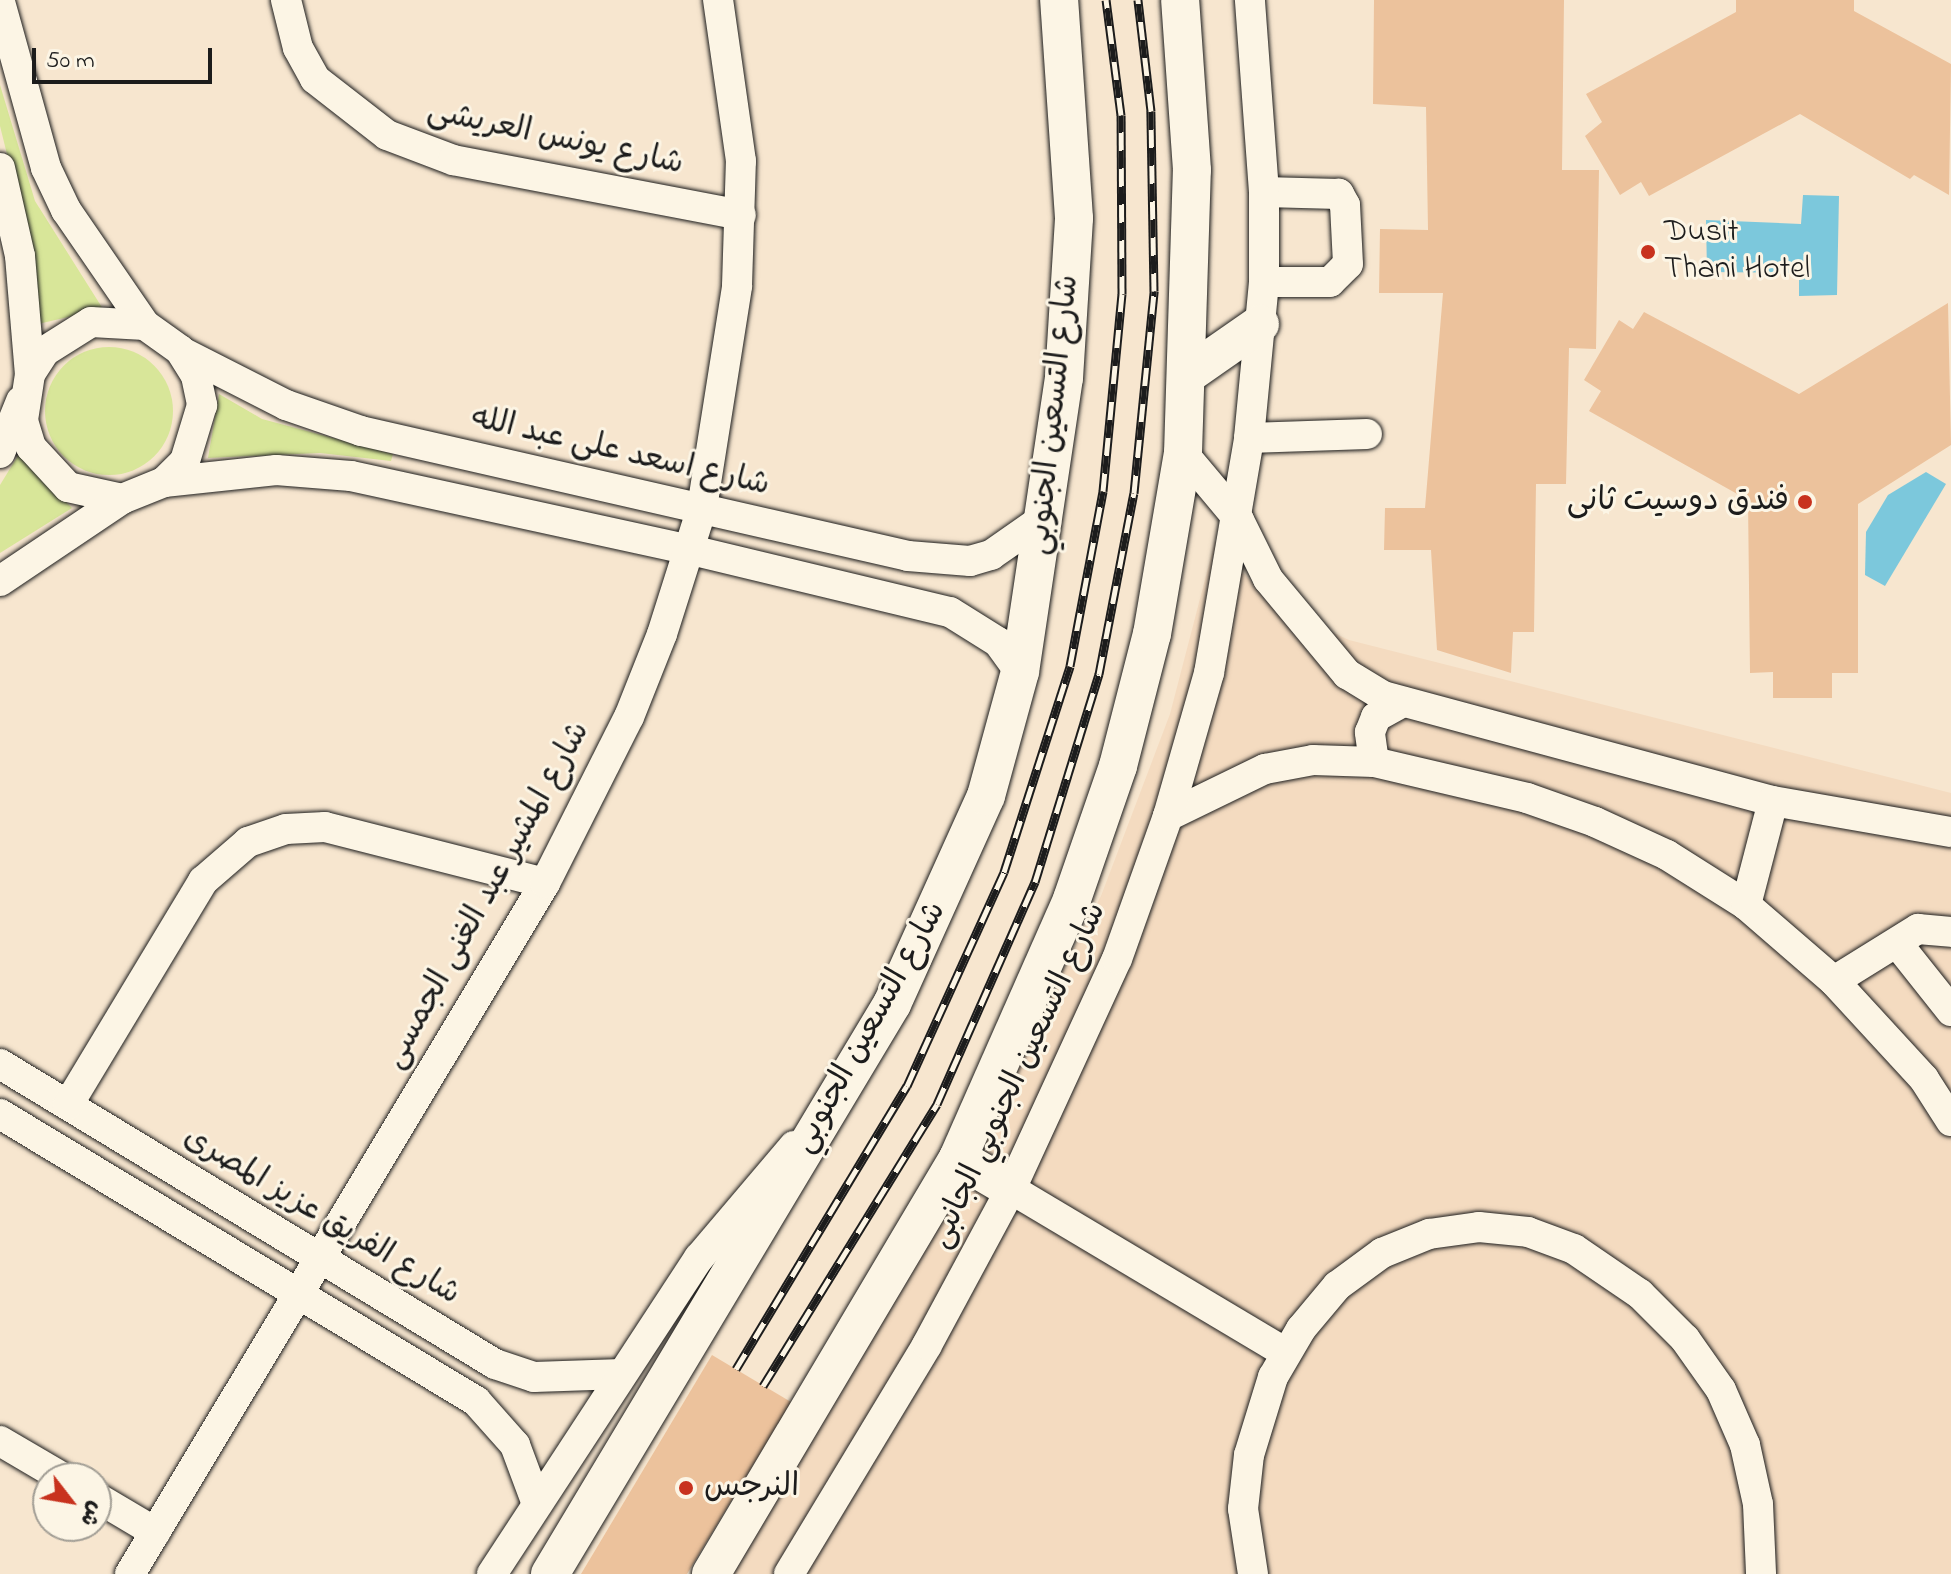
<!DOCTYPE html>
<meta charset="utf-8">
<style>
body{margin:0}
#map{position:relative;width:1951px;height:1574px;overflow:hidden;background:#f7e6cf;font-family:"Indie Flower","Playpen Sans Arabic",sans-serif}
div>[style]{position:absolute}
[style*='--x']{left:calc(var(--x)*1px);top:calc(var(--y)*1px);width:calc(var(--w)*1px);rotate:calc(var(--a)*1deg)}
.built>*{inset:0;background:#f4dbc0}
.green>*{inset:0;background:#d8e699}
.round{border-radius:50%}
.water>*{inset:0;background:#7cc8dc}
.building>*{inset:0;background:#ecc29c}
.roads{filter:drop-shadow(0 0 2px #1c1c1c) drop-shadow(0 0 2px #1c1c1c)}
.minor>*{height:30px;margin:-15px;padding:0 15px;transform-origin:15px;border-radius:15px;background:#fcf5e5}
.major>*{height:38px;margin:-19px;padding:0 19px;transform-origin:19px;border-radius:19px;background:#fcf5e5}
.rail>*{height:9px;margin-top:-4.5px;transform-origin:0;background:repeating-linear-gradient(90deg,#fcf5e5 0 18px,#1c1c1c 0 36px);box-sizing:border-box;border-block:2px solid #1c1c1c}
.dots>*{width:22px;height:22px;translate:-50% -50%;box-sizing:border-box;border:4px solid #fcf5e5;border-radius:50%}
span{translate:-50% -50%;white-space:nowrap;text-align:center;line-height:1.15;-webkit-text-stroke:6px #fcf5e5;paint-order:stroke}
.street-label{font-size:32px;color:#1c1c1c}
.poi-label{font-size:32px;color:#1c1c1c}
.left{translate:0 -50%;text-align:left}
.right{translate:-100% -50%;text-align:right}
.north{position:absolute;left:32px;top:1462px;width:80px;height:80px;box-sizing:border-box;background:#fcf5e5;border:2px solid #a29e95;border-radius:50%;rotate:121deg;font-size:22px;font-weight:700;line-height:32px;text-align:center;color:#1c1c1c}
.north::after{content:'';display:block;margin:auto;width:28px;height:36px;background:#c8321e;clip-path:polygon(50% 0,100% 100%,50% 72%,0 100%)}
.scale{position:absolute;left:32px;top:48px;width:180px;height:36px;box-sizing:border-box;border:4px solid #1c1c1c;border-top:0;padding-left:10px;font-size:24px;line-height:28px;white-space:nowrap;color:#1c1c1c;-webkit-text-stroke:6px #fcf5e5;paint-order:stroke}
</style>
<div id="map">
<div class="built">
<i style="clip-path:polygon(1215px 541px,1271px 604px,1349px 640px,1951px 793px,1951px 1574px,707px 1574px,1007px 1078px,1101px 896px,1170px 714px)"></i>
</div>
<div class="green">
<i style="clip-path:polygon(0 85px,35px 201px,103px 309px,38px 324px,36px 271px,0 126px)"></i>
<i class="round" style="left:45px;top:347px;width:128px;height:128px"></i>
<i style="clip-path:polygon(219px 394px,262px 419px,393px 454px,391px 461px,320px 453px,208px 458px)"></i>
<i style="clip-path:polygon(19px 454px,72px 508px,0 553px,0 485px)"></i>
</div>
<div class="water">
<i style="clip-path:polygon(1803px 195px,1839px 196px,1837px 295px,1799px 296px,1799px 273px,1707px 272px,1706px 220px,1801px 224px)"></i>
<i style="clip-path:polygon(1926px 472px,1946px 484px,1885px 586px,1865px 575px,1866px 532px,1888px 495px)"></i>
</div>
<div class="building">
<i style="clip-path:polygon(1374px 0,1564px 0,1562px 170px,1599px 170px,1596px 349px,1569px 348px,1566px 484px,1536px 484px,1534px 632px,1513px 632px,1511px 673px,1437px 650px,1431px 550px,1384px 550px,1385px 508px,1425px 508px,1443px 293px,1379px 293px,1380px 229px,1428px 230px,1426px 107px,1373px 104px)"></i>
<i style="clip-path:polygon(1736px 0,1854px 0,1854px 11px,1951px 64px,1949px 195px,1914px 175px,1910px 179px,1800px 114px,1649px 196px,1641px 182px,1620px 195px,1585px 136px,1602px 122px,1586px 94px,1736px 12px)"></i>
<i style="clip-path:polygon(1948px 303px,1951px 445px,1858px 504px,1858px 673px,1832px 673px,1832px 698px,1773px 698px,1773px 672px,1750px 673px,1748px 500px,1589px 411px,1601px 391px,1584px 380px,1619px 320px,1633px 329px,1644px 312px,1799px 394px)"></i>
<i style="clip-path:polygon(712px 1355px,791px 1402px,687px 1574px,581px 1574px)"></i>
</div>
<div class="roads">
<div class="minor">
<i style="--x:286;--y:0;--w:49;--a:76"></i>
<i style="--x:298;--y:48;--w:35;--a:61"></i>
<i style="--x:315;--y:79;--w:91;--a:37.9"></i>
<i style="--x:387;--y:135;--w:71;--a:20.7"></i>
<i style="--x:453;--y:160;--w:293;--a:10.8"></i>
<i style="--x:0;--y:2;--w:172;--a:74.5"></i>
<i style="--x:46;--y:168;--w:47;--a:64.5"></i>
<i style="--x:66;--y:210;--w:140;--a:55.5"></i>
<i style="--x:145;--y:325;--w:43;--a:35.5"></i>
<i style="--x:180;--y:350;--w:31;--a:58"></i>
<i style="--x:196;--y:376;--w:30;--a:78"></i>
<i style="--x:202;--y:405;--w:59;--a:106.9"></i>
<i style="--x:185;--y:461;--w:30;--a:135"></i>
<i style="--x:164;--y:482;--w:45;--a:158"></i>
<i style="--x:122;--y:499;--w:55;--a:-167.5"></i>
<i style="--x:68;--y:487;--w:54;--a:-132.8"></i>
<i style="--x:31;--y:447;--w:28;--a:-107"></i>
<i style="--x:23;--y:420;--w:47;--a:-81.3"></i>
<i style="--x:30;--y:374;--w:27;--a:-57"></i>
<i style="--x:45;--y:351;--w:54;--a:-32.2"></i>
<i style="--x:91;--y:322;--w:54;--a:3.2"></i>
<i style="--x:0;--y:168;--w:90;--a:77.2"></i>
<i style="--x:20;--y:256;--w:118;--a:85.2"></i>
<i style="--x:1264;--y:282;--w:66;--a:0"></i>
<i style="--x:1330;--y:282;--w:25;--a:-45"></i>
<i style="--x:1348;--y:264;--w:59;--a:-92.9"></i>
<i style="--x:1345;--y:205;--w:13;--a:-119"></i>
<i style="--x:1339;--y:194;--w:75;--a:-178.5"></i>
<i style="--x:182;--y:352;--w:117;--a:27"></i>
<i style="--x:286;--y:405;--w:79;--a:19.1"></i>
<i style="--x:361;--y:431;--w:561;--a:12.87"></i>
<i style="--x:908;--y:556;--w:62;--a:4.6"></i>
<i style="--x:970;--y:561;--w:22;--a:-16"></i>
<i style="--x:991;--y:555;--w:68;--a:-34.9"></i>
<i style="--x:1249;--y:438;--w:118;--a:-1.9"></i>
<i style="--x:0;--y:453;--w:56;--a:-68"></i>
<i style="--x:1183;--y:453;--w:87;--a:50.1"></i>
<i style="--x:1239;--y:520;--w:66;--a:63.8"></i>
<i style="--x:1268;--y:579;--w:124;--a:50.3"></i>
<i style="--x:1347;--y:674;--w:42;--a:31.4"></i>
<i style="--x:1383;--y:696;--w:404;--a:15.1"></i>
<i style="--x:1773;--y:801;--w:181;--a:9.9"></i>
<i style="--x:164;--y:482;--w:113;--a:-6.1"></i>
<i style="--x:276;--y:470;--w:75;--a:4.6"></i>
<i style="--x:351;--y:476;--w:348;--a:12.3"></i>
<i style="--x:691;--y:550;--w:266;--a:13.5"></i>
<i style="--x:950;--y:612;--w:57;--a:32"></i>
<i style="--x:998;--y:642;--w:37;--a:54"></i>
<i style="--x:0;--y:581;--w:147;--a:-33.9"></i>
<i style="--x:1374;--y:762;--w:30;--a:-98"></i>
<i style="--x:1370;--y:732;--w:16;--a:-68"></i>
<i style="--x:1376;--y:717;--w:31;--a:-29"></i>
<i style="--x:1168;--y:816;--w:108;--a:-25.9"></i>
<i style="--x:1265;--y:769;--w:49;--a:-10.6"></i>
<i style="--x:1313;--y:760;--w:61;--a:1.9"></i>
<i style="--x:1374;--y:762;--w:157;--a:13.2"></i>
<i style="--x:1527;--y:798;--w:72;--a:19.4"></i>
<i style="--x:1595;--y:822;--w:79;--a:24.6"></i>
<i style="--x:1667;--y:855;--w:93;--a:32.3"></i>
<i style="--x:1746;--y:905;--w:116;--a:40.8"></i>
<i style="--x:1834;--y:981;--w:133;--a:47.4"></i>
<i style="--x:1924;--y:1079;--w:50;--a:57.3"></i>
<i style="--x:1746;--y:905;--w:107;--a:-75.4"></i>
<i style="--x:1897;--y:943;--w:87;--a:51.5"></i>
<i style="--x:1834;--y:981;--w:99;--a:-31.8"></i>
<i style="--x:1918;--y:929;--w:33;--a:5"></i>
<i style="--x:0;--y:1064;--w:579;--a:31.22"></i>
<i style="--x:495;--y:1364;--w:41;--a:18.4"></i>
<i style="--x:534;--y:1377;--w:88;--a:-2"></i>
<i style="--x:68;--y:1105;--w:262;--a:-58.9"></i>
<i style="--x:203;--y:881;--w:60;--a:-40.9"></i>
<i style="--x:248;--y:842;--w:40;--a:-18.9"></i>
<i style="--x:286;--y:829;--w:39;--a:-3"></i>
<i style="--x:325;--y:827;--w:227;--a:14.3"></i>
<i style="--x:0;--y:1114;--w:556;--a:31.09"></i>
<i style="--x:476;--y:1401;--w:59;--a:48.4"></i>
<i style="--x:515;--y:1445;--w:63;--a:69.6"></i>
<i style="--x:1011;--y:1189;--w:320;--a:30.8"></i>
<i style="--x:0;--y:1441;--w:73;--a:30.4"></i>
<i style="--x:96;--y:1497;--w:69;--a:30.7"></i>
<i style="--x:130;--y:1574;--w:806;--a:-59.01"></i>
<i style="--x:545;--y:883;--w:186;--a:-63.2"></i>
<i style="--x:629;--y:717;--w:89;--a:-68.3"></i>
<i style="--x:662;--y:634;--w:132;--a:-72.4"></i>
<i style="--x:702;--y:508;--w:225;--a:-81"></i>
<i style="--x:737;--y:286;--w:125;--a:-88.2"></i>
<i style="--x:741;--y:161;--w:163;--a:-98.1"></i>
<i style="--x:492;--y:1574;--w:378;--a:-56.8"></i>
<i style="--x:699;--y:1258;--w:147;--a:-49.7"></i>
<i style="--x:789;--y:1574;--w:267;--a:-58.9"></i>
<i style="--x:927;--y:1345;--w:177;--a:-61.7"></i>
<i style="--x:1011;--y:1189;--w:253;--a:-65.3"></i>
<i style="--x:1117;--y:959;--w:152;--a:-70.4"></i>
<i style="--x:1168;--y:816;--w:149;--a:-74"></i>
<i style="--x:1209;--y:673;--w:238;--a:-80.3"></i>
<i style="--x:1249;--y:438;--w:157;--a:-84.5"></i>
<i style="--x:1264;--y:282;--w:90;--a:-90"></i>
<i style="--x:1264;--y:192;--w:193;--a:-94.2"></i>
<i style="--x:1253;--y:1574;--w:66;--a:-98.7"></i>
<i style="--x:1243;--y:1509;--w:54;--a:-83.7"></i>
<i style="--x:1249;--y:1455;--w:82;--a:-72.9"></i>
<i style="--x:1273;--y:1377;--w:56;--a:-59.7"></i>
<i style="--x:1301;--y:1329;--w:56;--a:-50.1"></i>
<i style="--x:1337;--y:1286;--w:56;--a:-36.3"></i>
<i style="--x:1382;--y:1253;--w:51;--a:-22"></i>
<i style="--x:1429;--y:1234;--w:50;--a:-8"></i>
<i style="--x:1479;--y:1227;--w:49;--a:5.8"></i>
<i style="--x:1528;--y:1232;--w:49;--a:20.3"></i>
<i style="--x:1574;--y:1249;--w:80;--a:34.3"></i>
<i style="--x:1640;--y:1294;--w:64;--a:45"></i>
<i style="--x:1685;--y:1339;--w:62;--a:54.8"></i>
<i style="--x:1721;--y:1390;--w:60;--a:66.4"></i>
<i style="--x:1745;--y:1445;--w:60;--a:77.6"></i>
<i style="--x:1758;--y:1504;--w:70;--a:87.5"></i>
</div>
<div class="major">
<i style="--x:1187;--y:375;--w:89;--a:-34.9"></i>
<i style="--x:958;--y:1158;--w:61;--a:30.3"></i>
<i style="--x:550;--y:1574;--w:665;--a:-59.04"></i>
<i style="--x:892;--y:1004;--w:228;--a:-65.7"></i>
<i style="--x:986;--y:796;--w:129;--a:-74.7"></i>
<i style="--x:1020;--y:672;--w:297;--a:-81.5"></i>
<i style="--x:1064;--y:378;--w:160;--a:-86.4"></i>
<i style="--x:1074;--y:218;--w:219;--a:-93.9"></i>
<i style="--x:711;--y:1574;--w:484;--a:-59.3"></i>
<i style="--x:958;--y:1158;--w:283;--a:-66.2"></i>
<i style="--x:1072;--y:899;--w:141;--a:-70.9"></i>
<i style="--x:1118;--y:766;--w:136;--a:-75.6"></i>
<i style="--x:1152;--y:634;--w:184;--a:-80.3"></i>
<i style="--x:1183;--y:453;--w:283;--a:-88.2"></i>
<i style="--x:1192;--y:170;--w:170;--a:-94"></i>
</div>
</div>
<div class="rail">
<i style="--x:736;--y:1369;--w:331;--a:-58.9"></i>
<i style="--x:907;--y:1086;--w:235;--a:-65.6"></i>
<i style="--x:1004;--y:872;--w:216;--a:-72.2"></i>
<i style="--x:1070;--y:666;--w:178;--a:-79.3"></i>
<i style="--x:1103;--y:491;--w:198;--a:-84.5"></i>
<i style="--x:1122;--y:294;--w:179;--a:-90.3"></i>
<i style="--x:1121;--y:115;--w:116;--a:-97.4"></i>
<i style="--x:763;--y:1386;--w:331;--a:-58.3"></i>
<i style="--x:937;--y:1104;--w:243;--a:-66.2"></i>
<i style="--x:1035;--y:882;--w:218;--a:-72.9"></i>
<i style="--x:1099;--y:674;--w:184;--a:-79.1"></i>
<i style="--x:1134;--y:493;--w:203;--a:-84.3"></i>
<i style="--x:1154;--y:291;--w:180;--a:-91"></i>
<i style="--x:1151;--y:111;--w:112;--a:-96.7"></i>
</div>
<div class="dots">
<i style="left:1648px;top:252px;background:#c8321e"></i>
<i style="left:1805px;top:502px;background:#c8321e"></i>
<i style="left:686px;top:1488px;background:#c8321e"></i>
</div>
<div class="street-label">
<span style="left:555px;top:139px;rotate:12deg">شارع يونس العريشى</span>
<span style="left:1055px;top:415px;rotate:-84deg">شارع التسعين الجنوبي</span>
<span style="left:620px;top:453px;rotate:13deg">شارع اسعد على عبد الله</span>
<span style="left:488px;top:896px;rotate:-61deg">شارع المشير عبد الغنى الجمسى</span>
<span style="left:871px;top:1028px;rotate:-61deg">شارع التسعين الجنوبي</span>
<span style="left:1019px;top:1076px;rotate:-65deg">شارع التسعين الجنوبي الجانبى</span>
<span style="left:321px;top:1217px;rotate:31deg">شارع الفريق عزيز المصرى</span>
</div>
<div class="poi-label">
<span class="left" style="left:1664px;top:252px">Dusit<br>Thani Hotel</span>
<span class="right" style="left:1789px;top:502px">فندق دوسيت ثانى</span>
<span class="left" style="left:704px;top:1488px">النرجس</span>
</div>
<div class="north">ش</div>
<div class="scale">50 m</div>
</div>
